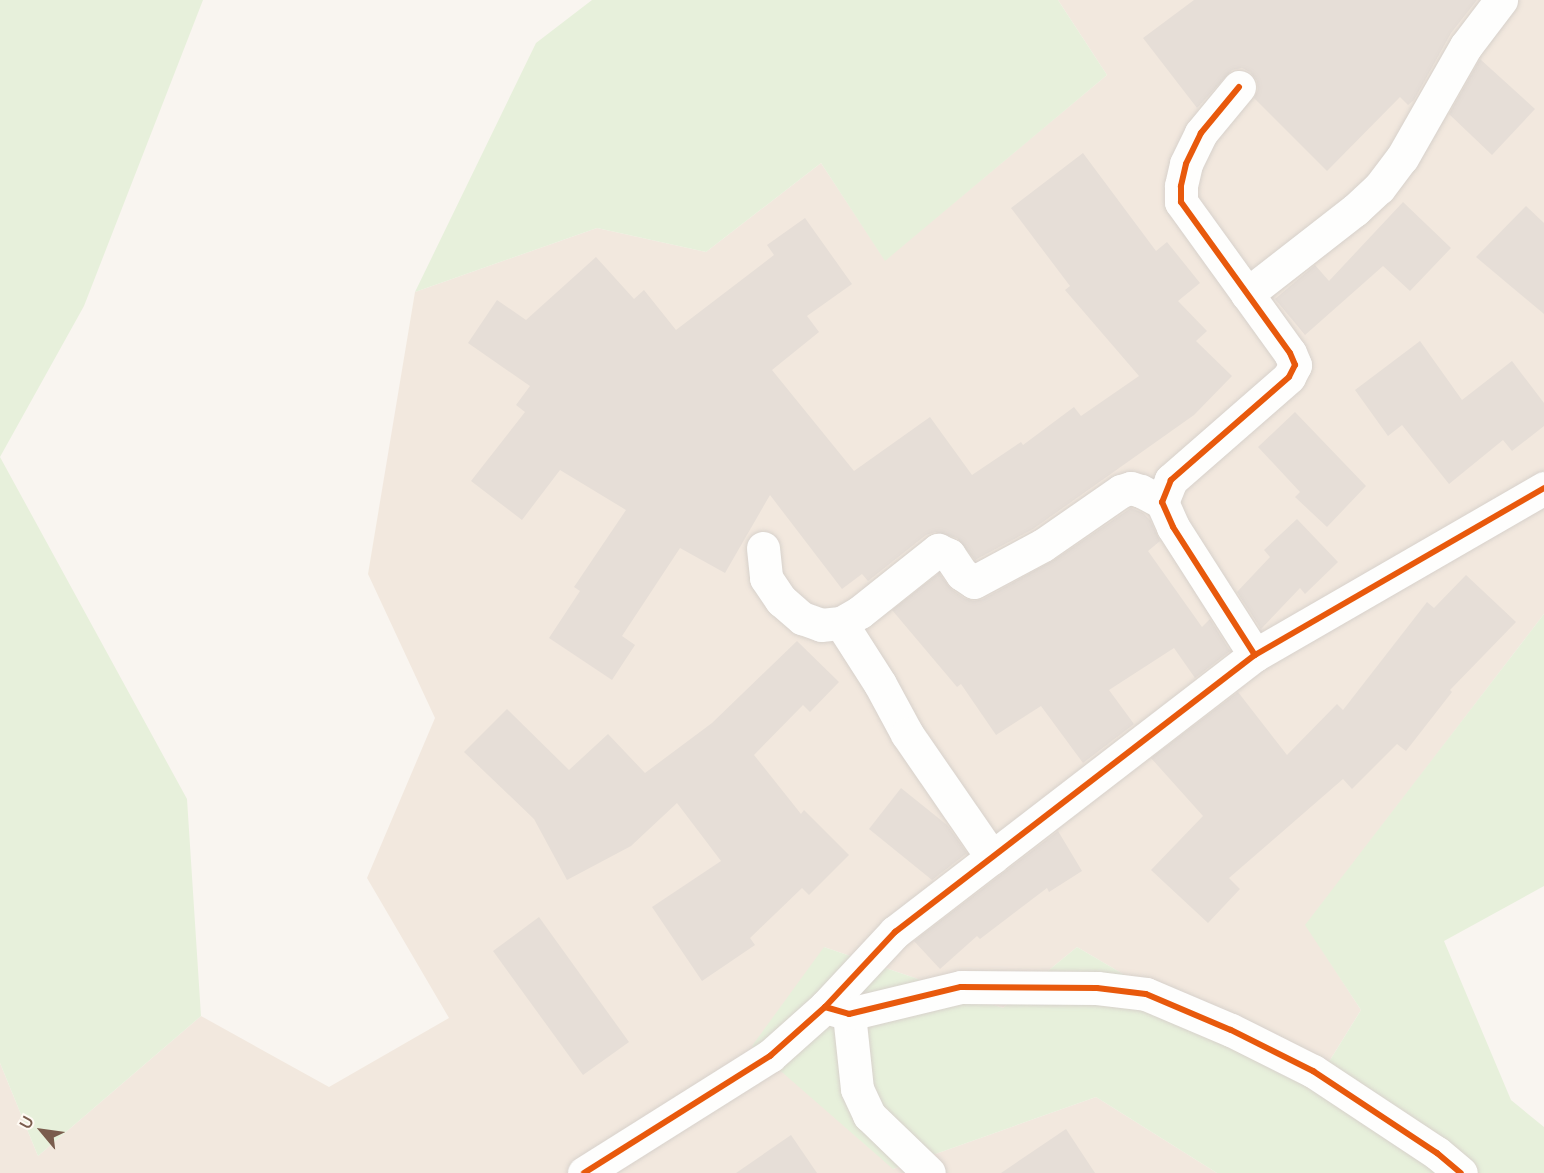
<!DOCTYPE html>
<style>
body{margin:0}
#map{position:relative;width:1544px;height:1173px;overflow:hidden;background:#f9f5f0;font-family:Manrope,sans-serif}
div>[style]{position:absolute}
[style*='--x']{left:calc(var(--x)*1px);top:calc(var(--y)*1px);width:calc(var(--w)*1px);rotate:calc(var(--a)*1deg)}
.residential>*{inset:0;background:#f2e8de}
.green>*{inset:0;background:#e7f0db}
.building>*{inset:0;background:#e6ded7}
.roads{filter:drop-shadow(0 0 2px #d7d1cb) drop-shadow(0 0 2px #d7d1cb)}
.minor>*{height:33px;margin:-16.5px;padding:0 16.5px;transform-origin:16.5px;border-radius:16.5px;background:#fefefd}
.cycleway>*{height:6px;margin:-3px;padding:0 3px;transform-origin:3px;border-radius:3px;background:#e8590c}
span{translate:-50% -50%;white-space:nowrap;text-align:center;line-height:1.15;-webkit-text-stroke:6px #fffaf3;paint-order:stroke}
.north{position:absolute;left:12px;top:1101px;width:60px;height:60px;-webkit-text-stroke:4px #fffaf3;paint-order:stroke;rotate:299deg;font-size:16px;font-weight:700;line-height:24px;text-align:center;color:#7a5c4d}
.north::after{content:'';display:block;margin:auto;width:21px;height:27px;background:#7a5c4d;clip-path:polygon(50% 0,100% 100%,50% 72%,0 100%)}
</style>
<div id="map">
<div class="residential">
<i style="clip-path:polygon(1058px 0,1544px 0,1544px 614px,1306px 925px,1361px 1010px,1314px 1086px,1077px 947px,1003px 1008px,824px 947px,893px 1169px,1096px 1097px,1217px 1173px,0 1173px,0 1063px,38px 1156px,201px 1016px,329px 1087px,449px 1018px,367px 878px,435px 718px,368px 574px,415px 292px,597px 228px,706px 252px,821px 163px,885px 260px,1107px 75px)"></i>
</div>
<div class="green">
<i style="clip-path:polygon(0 0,203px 0,84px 306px,0 457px,187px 799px,201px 1016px,38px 1156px,0 1063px)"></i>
<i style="clip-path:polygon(592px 0,1058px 0,1107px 75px,885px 261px,821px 163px,706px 252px,597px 228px,415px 292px,536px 43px)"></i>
<i style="clip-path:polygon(1544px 614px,1544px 886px,1444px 941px,1511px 1100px,1544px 1127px,1544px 1173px,1217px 1173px,1096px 1097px,893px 1169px,752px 1046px,824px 947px,1003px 1008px,1077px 947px,1314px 1086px,1361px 1010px,1305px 925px)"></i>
</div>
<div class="building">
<i style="clip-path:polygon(1194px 0,1477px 0,1451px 33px,1414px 100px,1408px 105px,1400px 97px,1327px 171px,1254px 98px,1258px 90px,1257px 81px,1250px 72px,1242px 68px,1232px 70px,1197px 108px,1143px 38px)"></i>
<i style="clip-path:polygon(1480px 59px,1535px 109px,1492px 155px,1449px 114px)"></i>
<i style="clip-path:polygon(1083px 153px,1156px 251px,1167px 242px,1200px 283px,1178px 301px,1207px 331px,1196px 341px,1232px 376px,1194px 415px,1033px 529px,975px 560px,957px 538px,935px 532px,926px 535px,868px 581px,862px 574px,842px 589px,770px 495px,725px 573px,680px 548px,622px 636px,635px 645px,612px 680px,549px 638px,580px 591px,574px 587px,626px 510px,560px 470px,522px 520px,471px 481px,525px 412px,516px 405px,530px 386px,468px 343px,497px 300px,526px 320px,596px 257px,634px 299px,644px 290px,676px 330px,774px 255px,767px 245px,805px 218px,852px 284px,807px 316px,819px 332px,772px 370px,854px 471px,930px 417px,972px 475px,1021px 442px,1023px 445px,1074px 407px,1081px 416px,1139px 376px,1065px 290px,1070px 286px,1011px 208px)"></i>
<i style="clip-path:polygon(1403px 202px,1451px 248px,1410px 291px,1383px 266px,1305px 335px,1275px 299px,1315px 265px,1329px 281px)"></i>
<i style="clip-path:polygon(1526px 206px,1544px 223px,1544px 314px,1476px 257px)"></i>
<i style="clip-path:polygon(1420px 341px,1462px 400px,1512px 361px,1544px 403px,1544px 426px,1512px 451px,1503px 440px,1449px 484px,1402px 425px,1388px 436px,1355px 390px)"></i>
<i style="clip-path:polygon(1295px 412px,1366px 486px,1327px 527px,1295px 497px,1300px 492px,1258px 447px)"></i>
<i style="clip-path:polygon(1131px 508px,1143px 513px,1150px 520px,1160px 541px,1148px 551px,1202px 627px,1210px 619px,1230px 651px,1195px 678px,1174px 648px,1109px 690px,1134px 724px,1083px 763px,1041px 706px,996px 735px,961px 684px,957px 687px,892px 610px,939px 573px,951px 589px,964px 598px,974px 601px,983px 599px,1054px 560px)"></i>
<i style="clip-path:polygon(1297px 519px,1338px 562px,1305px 594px,1300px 588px,1261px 629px,1237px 592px,1270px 557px,1264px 550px)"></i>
<i style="clip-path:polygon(1466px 575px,1516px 622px,1450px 690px,1452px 692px,1406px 751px,1397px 744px,1352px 789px,1343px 779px,1229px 878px,1240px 889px,1208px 923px,1151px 870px,1203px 816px,1151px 758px,1238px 692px,1287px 755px,1337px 704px,1343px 710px,1427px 602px,1434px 608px)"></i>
<i style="clip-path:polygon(797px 641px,839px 682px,810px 712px,803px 705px,754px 755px,801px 814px,804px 810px,849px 855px,809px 895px,802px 888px,750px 938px,755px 945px,702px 981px,652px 907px,721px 861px,677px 803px,631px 846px,567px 880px,534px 819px,464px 752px,507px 709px,569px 770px,608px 734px,645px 773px,712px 723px)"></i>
<i style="clip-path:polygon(901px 788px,947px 825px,967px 853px,932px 880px,869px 829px)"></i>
<i style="clip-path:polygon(1058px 831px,1082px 871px,1049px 892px,1047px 888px,980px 939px,977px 936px,940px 969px,914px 941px)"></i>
<i style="clip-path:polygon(539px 917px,629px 1042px,583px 1075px,493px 951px)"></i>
<i style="clip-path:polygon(1066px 1129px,1095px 1173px,1001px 1173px)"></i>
<i style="clip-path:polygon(791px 1135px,817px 1173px,736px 1173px)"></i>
</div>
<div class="roads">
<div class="minor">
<i style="--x:1239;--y:87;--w:60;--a:129.6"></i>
<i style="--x:1201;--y:133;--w:34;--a:116"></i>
<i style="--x:1186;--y:164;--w:23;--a:103"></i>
<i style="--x:1181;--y:186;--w:16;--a:90"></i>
<i style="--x:1181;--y:202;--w:186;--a:54.2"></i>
<i style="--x:1290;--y:353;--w:13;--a:67"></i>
<i style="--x:1295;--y:365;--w:13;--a:117"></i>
<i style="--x:1289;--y:377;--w:157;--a:138.9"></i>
<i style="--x:1171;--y:480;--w:24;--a:112"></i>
<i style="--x:1162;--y:502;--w:27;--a:66"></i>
<i style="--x:1173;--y:527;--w:152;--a:57.4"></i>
<i style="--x:1247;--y:294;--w:137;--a:-37.9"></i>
<i style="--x:1355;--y:210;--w:33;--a:-43"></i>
<i style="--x:1379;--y:188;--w:38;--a:-53"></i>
<i style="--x:1402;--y:158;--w:129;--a:-60.3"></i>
<i style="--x:1466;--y:46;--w:58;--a:-52.7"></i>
<i style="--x:763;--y:548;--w:30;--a:84"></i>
<i style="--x:766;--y:578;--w:27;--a:56"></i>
<i style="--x:781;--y:600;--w:28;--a:41"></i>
<i style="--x:802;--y:618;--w:20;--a:20"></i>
<i style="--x:821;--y:625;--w:20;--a:-6"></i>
<i style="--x:841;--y:623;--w:22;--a:-30"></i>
<i style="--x:860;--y:612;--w:100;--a:-38.5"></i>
<i style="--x:938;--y:550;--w:12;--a:24"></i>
<i style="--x:949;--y:555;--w:23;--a:56"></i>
<i style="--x:962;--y:574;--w:14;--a:34"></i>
<i style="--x:974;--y:582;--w:78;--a:-28.2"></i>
<i style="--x:1043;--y:545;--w:95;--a:-34.7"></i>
<i style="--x:1121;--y:491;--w:10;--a:-17"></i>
<i style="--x:1131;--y:488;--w:10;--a:17"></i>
<i style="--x:1141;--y:491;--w:24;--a:28"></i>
<i style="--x:841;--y:623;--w:72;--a:57.4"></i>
<i style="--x:880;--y:684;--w:57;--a:61.6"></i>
<i style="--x:907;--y:734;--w:150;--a:55.4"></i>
<i style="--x:825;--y:1007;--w:103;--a:-47"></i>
<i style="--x:895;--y:932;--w:454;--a:-37.6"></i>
<i style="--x:1255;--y:655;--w:334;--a:-30"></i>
<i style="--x:849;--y:1014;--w:75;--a:83.9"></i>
<i style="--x:857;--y:1089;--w:29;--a:65"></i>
<i style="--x:869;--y:1115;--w:83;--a:44"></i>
<i style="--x:584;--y:1173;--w:220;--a:-32.2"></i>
<i style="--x:770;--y:1056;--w:74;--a:-41.7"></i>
<i style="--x:825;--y:1007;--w:25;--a:16"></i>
<i style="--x:849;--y:1014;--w:115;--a:-13.6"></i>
<i style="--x:961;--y:987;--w:136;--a:0.4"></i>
<i style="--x:1097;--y:988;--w:49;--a:7"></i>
<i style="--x:1146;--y:994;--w:92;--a:23"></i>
<i style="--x:1231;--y:1030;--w:92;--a:26.6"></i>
<i style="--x:1313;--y:1071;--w:149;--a:33.5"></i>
<i style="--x:1437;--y:1153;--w:31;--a:40"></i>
</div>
</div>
<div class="cycleway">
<i style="--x:1239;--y:87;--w:60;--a:129.6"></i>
<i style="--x:1201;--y:133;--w:34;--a:116"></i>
<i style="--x:1186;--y:164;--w:23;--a:103"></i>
<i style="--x:1181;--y:186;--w:16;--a:90"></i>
<i style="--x:1181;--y:202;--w:186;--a:54.2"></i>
<i style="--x:1290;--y:353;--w:13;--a:67"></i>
<i style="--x:1295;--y:365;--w:13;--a:117"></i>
<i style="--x:1289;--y:377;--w:157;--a:138.9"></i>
<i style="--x:1171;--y:480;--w:24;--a:112"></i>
<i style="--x:1162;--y:502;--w:27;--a:66"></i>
<i style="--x:1173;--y:527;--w:152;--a:57.4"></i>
<i style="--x:825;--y:1007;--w:103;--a:-47"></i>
<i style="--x:895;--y:932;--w:454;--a:-37.6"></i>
<i style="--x:1255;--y:655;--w:334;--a:-30"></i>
<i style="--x:584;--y:1173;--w:220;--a:-32.2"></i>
<i style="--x:770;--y:1056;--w:74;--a:-41.7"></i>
<i style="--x:825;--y:1007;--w:25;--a:16"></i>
<i style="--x:849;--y:1014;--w:115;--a:-13.6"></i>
<i style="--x:961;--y:987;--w:136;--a:0.4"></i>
<i style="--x:1097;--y:988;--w:49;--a:7"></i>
<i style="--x:1146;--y:994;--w:92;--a:23"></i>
<i style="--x:1231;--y:1030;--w:92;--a:26.6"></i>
<i style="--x:1313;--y:1071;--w:149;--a:33.5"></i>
<i style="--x:1437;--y:1153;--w:31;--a:40"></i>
</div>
<div class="north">U</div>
</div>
